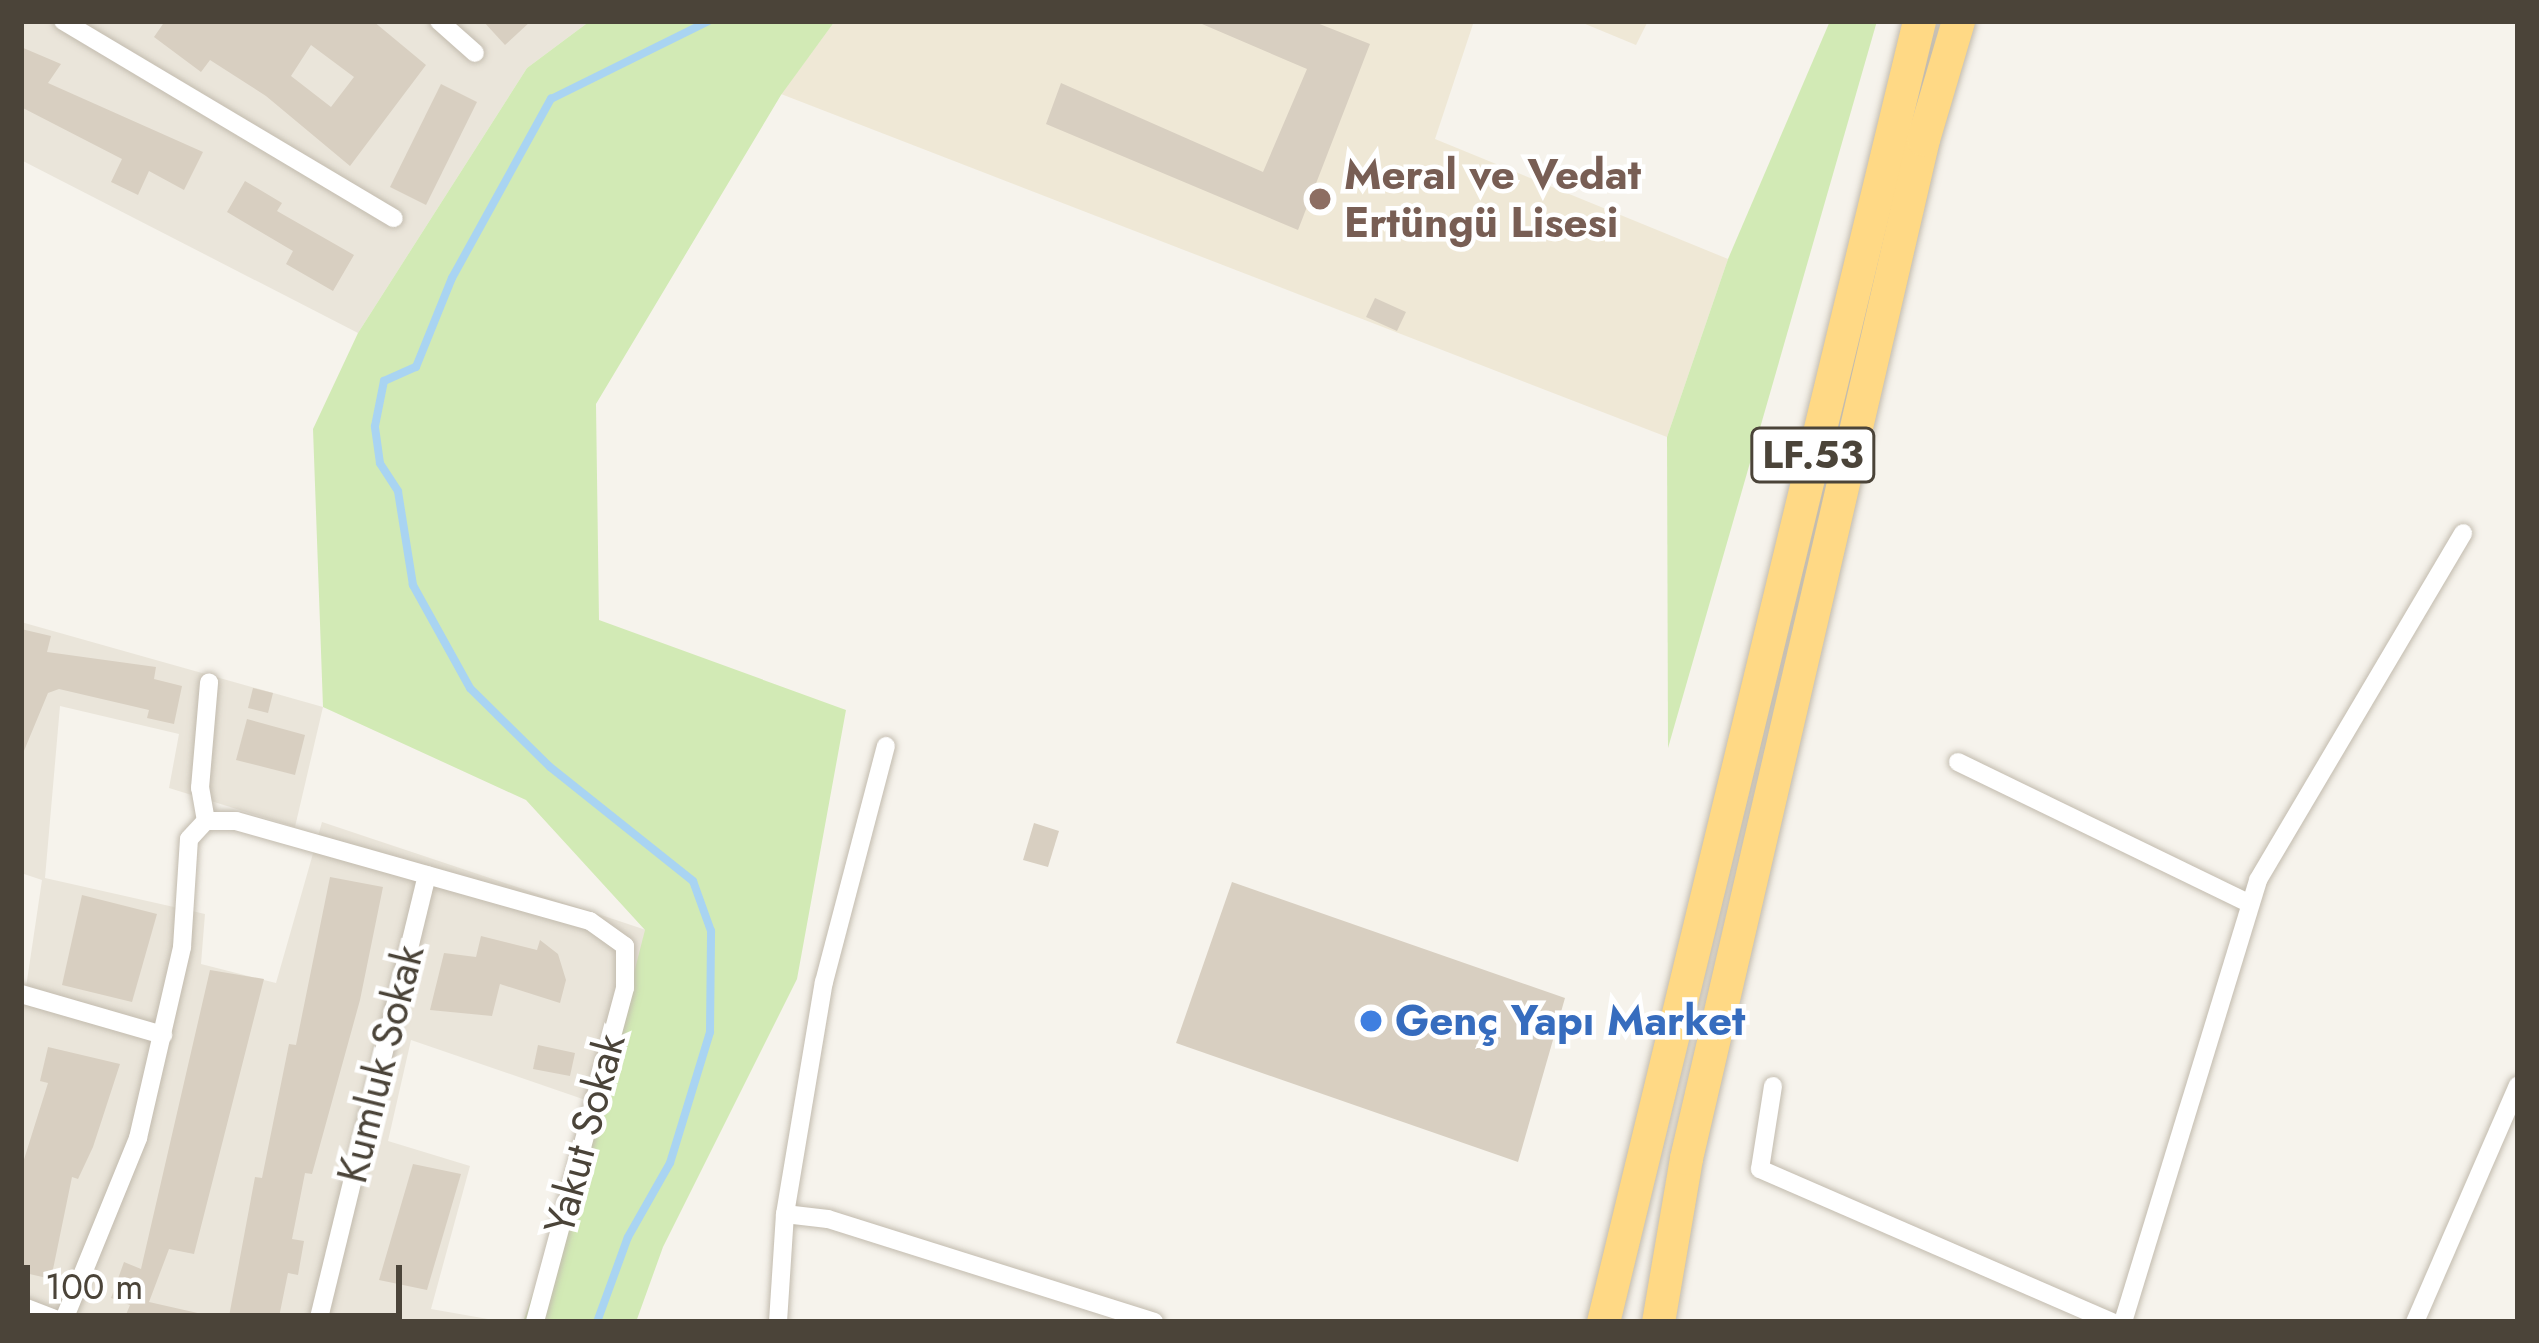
<!DOCTYPE html>
<meta charset="utf-8">
<style>
body{margin:0}
#map{position:relative;width:2539px;height:1343px;overflow:hidden;background:#f6f3ec;font-family:Jost,sans-serif}
div>[style]{position:absolute}
[style*='--x']{left:calc(var(--x)*1px);top:calc(var(--y)*1px);width:calc(var(--w)*1px);rotate:calc(var(--a)*1deg)}
.residential>*{inset:0;background:#eae5da}
.education>*{inset:0;background:#efe8d6}
.green>*{inset:0;background:#d2eab5}
.stream>*{height:8px;margin:-4px;padding:0 4px;transform-origin:4px;border-radius:4px;background:#a9d4f2}
.building>*{inset:0;background:#d8cfc1}
.roads{filter:drop-shadow(0 0 3px #c2bbae) drop-shadow(0 0 3px #c2bbae)}
.minor>*{height:18px;margin:-9px;padding:0 9px;transform-origin:9px;border-radius:9px;background:#fff}
.trunk>*{height:33px;margin:-16.5px;padding:0 16.5px;transform-origin:16.5px;border-radius:16.5px;background:#ffd985}
.dots>*{width:33px;height:33px;translate:-50% -50%;box-sizing:border-box;border:6px solid #fff;border-radius:50%}
span{translate:-50% -50%;white-space:nowrap;text-align:center;line-height:1.15;-webkit-text-stroke:9px #fff;paint-order:stroke}
.shield-label span{padding:3px 9px;background:#fff;border:3px solid;border-radius:9px;-webkit-text-stroke-width:0}
.shield-label{font-size:39px;color:#4b4439;font-weight:700}
.education-label{font-size:42px;color:#785e54;font-weight:700}
.left{translate:0 -50%;text-align:left}
.shop-label{font-size:42px;color:#366cbe;font-weight:700}
.street-label{font-size:42px;color:#4b4439}
.frame{position:absolute;inset:0;border:24px solid #4b4439;pointer-events:none}
.scale{position:absolute;left:24px;top:1265px;width:378px;height:54px;box-sizing:border-box;border:6px solid #4b4439;border-top:0;padding-left:15px;font-size:36px;line-height:42px;white-space:nowrap;color:#4b4439;-webkit-text-stroke:9px #fff;paint-order:stroke}
</style>
<div id="map">
<div class="residential">
<i style="clip-path:polygon(21px 21px,590px 21px,527px 68px,358px 333px,21px 160px)"></i>
<i style="clip-path:polygon(21px 622px,323px 707px,295px 827px,169px 788px,179px 734px,60px 706px,45px 878px,205px 914px,201px 964px,276px 983px,322px 822px,646px 930px,600px 1105px,411px 1040px,388px 1141px,470px 1166px,431px 1309px,505px 1322px,21px 1322px,21px 1021px,42px 880px,21px 873px)"></i>
</div>
<div class="education">
<i style="clip-path:polygon(835px 21px,1474px 21px,1435px 139px,1728px 259px,1667px 437px,781px 94px)"></i>
<i style="clip-path:polygon(1578px 21px,1648px 21px,1636px 45px)"></i>
</div>
<div class="green">
<i style="clip-path:polygon(590px 21px,835px 21px,781px 95px,596px 404px,599px 620px,846px 710px,797px 979px,663px 1247px,636px 1322px,523px 1322px,600px 1105px,645px 930px,526px 800px,323px 707px,313px 429px,358px 333px,527px 68px)"></i>
<i style="clip-path:polygon(1830px 21px,1877px 21px,1668px 748px,1667px 437px,1728px 259px)"></i>
</div>
<div class="stream">
<i style="--x:597;--y:1322;--w:90;--a:-70"></i>
<i style="--x:628;--y:1237;--w:85;--a:-60.4"></i>
<i style="--x:670;--y:1163;--w:137;--a:-73"></i>
<i style="--x:710;--y:1032;--w:101;--a:-89.4"></i>
<i style="--x:711;--y:931;--w:53;--a:-109.8"></i>
<i style="--x:693;--y:881;--w:183;--a:-141.4"></i>
<i style="--x:550;--y:767;--w:112;--a:-135.4"></i>
<i style="--x:470;--y:688;--w:118;--a:-119"></i>
<i style="--x:413;--y:585;--w:95;--a:-99.1"></i>
<i style="--x:398;--y:491;--w:33;--a:-123"></i>
<i style="--x:380;--y:463;--w:37;--a:-98"></i>
<i style="--x:375;--y:426;--w:46;--a:-78.7"></i>
<i style="--x:384;--y:381;--w:35;--a:-24"></i>
<i style="--x:416;--y:367;--w:96;--a:-68"></i>
<i style="--x:452;--y:278;--w:205;--a:-61.1"></i>
<i style="--x:551;--y:99;--w:176;--a:-26.3"></i>
</div>
<div class="building">
<i style="clip-path:polygon(evenodd,165px 21px,373px 21px,426px 65px,350px 166px,266px 96px,210px 60px,201px 72px,154px 37px,165px 21px,311px 45px,354px 77px,331px 107px,291px 76px,311px 45px)"></i>
<i style="clip-path:polygon(483px 21px,531px 21px,505px 45px)"></i>
<i style="clip-path:polygon(1195px 21px,1312px 21px,1370px 44px,1298px 230px,1046px 124px,1061px 83px,1263px 172px,1307px 69px)"></i>
<i style="clip-path:polygon(21px 47px,61px 64px,48px 83px,203px 152px,184px 190px,149px 171px,138px 195px,111px 182px,122px 159px,21px 107px)"></i>
<i style="clip-path:polygon(441px 84px,477px 102px,426px 205px,390px 187px)"></i>
<i style="clip-path:polygon(245px 181px,282px 203px,277px 211px,354px 255px,333px 291px,286px 264px,293px 251px,227px 212px)"></i>
<i style="clip-path:polygon(1375px 298px,1406px 312px,1397px 331px,1366px 317px)"></i>
<i style="clip-path:polygon(21px 629px,51px 636px,47px 652px,156px 667px,154px 679px,182px 686px,174px 724px,147px 718px,149px 710px,59px 689px,48px 693px,21px 758px)"></i>
<i style="clip-path:polygon(253px 688px,273px 693px,268px 713px,248px 708px)"></i>
<i style="clip-path:polygon(247px 719px,305px 735px,295px 775px,236px 760px)"></i>
<i style="clip-path:polygon(1034px 823px,1059px 831px,1048px 867px,1023px 860px)"></i>
<i style="clip-path:polygon(330px 877px,383px 887px,360px 1000px,312px 1174px,305px 1173px,292px 1239px,304px 1241px,298px 1275px,288px 1273px,278px 1322px,228px 1322px,255px 1177px,262px 1178px,289px 1044px,296px 1045px)"></i>
<i style="clip-path:polygon(1232px 882px,1565px 998px,1518px 1162px,1176px 1043px)"></i>
<i style="clip-path:polygon(82px 895px,157px 914px,132px 1002px,62px 985px)"></i>
<i style="clip-path:polygon(481px 936px,537px 950px,540px 940px,558px 954px,566px 980px,560px 1003px,500px 984px,492px 1016px,430px 1010px,444px 953px,476px 957px)"></i>
<i style="clip-path:polygon(210px 970px,264px 979px,194px 1254px,169px 1249px,149px 1302px,202px 1314px,202px 1322px,123px 1322px,130px 1305px,111px 1298px,124px 1262px,141px 1269px)"></i>
<i style="clip-path:polygon(538px 1045px,575px 1053px,570px 1076px,533px 1069px)"></i>
<i style="clip-path:polygon(48px 1047px,120px 1064px,93px 1147px,78px 1179px,72px 1177px,51px 1279px,21px 1272px,21px 1169px,48px 1083px,40px 1081px)"></i>
<i style="clip-path:polygon(413px 1164px,461px 1174px,427px 1290px,379px 1280px)"></i>
</div>
<div class="roads">
<div class="minor">
<i style="--x:63;--y:21;--w:385;--a:30.8"></i>
<i style="--x:439;--y:21;--w:48;--a:41.6"></i>
<i style="--x:1958;--y:762;--w:323;--a:25.9"></i>
<i style="--x:206;--y:821;--w:30;--a:0"></i>
<i style="--x:236;--y:821;--w:368;--a:15.8"></i>
<i style="--x:590;--y:921;--w:43;--a:35.5"></i>
<i style="--x:625;--y:946;--w:42;--a:90"></i>
<i style="--x:625;--y:988;--w:346;--a:105.1"></i>
<i style="--x:206;--y:821;--w:34;--a:-100"></i>
<i style="--x:200;--y:788;--w:106;--a:-85.1"></i>
<i style="--x:21;--y:994;--w:148;--a:16.1"></i>
<i style="--x:1773;--y:1086;--w:84;--a:98.9"></i>
<i style="--x:1760;--y:1169;--w:384;--a:23.5"></i>
<i style="--x:785;--y:1214;--w:43;--a:6.6"></i>
<i style="--x:828;--y:1219;--w:342;--a:17.5"></i>
<i style="--x:21;--y:1306;--w:45;--a:20.9"></i>
<i style="--x:63;--y:1322;--w:199;--a:-67.8"></i>
<i style="--x:138;--y:1138;--w:196;--a:-77"></i>
<i style="--x:182;--y:947;--w:108;--a:-86.3"></i>
<i style="--x:189;--y:839;--w:25;--a:-47"></i>
<i style="--x:318;--y:1322;--w:460;--a:-76.3"></i>
<i style="--x:778;--y:1322;--w:108;--a:-86.3"></i>
<i style="--x:785;--y:1214;--w:235;--a:-80.5"></i>
<i style="--x:824;--y:982;--w:244;--a:-75.3"></i>
<i style="--x:2123;--y:1322;--w:462;--a:-73"></i>
<i style="--x:2258;--y:880;--w:403;--a:-59.4"></i>
<i style="--x:2415;--y:1322;--w:258;--a:-66.5"></i>
</div>
<div class="trunk">
<i style="--x:1603;--y:1322;--w:1339;--a:-76.35"></i>
<i style="--x:1658;--y:1322;--w:166;--a:-80.3"></i>
<i style="--x:1686;--y:1158;--w:1046;--a:-76.91"></i>
<i style="--x:1923;--y:139;--w:123;--a:-73.5"></i>
</div>
</div>
<div class="dots">
<i style="left:1320px;top:199px;background:#8d6e63"></i>
<i style="left:1371px;top:1021px;background:#3f7fe0"></i>
</div>
<div class="shield-label">
<span style="left:1813px;top:455px">LF.53</span>
</div>
<div class="education-label">
<span class="left" style="left:1344px;top:199px">Meral ve Vedat<br>Ertüngü Lisesi</span>
</div>
<div class="shop-label">
<span class="left" style="left:1395px;top:1021px">Genç Yapı Market</span>
</div>
<div class="street-label">
<span style="left:381px;top:1064px;rotate:-76deg">Kumluk Sokak</span>
<span style="left:585px;top:1134px;rotate:-75deg">Yakut Sokak</span>
</div>
<div class="frame"></div>
<div class="scale">100 m</div>
</div>
